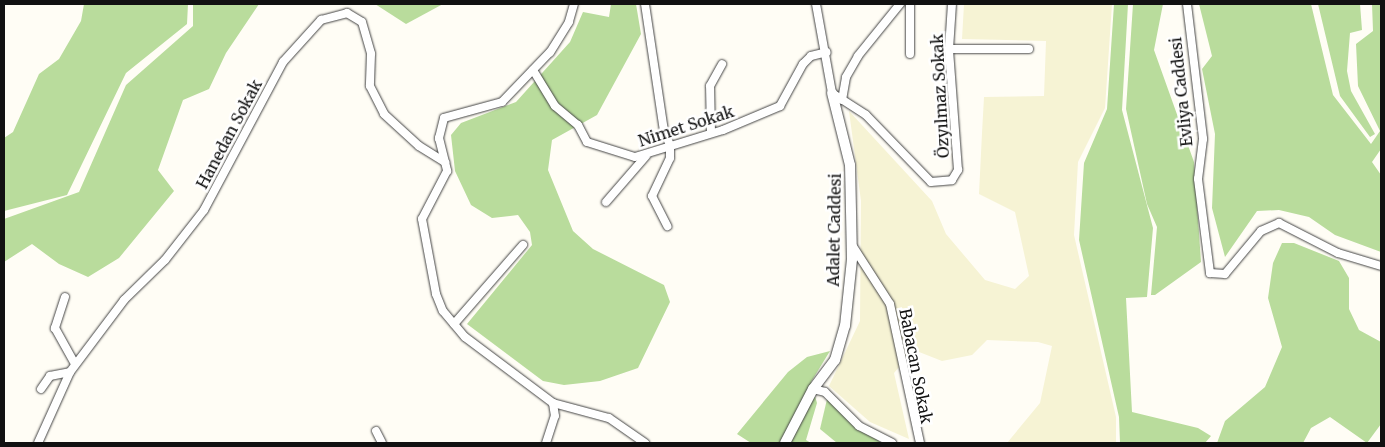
<!DOCTYPE html>
<meta charset="utf-8">
<style>
body{margin:0}
#map{position:relative;width:1385px;height:447px;overflow:hidden;background:#fffdf5;font-family:Merriweather,serif}
div>[style]{position:absolute}
[style*='--x']{left:calc(var(--x)*1px);top:calc(var(--y)*1px);width:calc(var(--w)*1px);rotate:calc(var(--a)*1deg)}
.farmland>*{inset:0;background:#f6f3d4}
.forest>*{inset:0;background:#b9dc9c}
.roads{filter:drop-shadow(0 0 1px #444) drop-shadow(0 0 1px #444)}
.minor>*{height:8px;margin:-4px;padding:0 4px;transform-origin:4px;border-radius:4px;background:#fff}
.tertiary>*{height:10px;margin:-5px;padding:0 5px;transform-origin:5px;border-radius:5px;background:#fff}
span{translate:-50% -50%;white-space:nowrap;text-align:center;line-height:1.15;-webkit-text-stroke:5px #fff;paint-order:stroke}
.street-label{font-size:16px;color:#111}
.frame{position:absolute;inset:0;border:5px solid #111;pointer-events:none}
</style>
<div id="map">
<div class="farmland">
<i style="clip-path:polygon(964px 4px,1112px 4px,1105px 108px,1078px 162px,1074px 235px,1116px 417px,1116px 443px,1007px 443px,1040px 403px,1052px 346px,1038px 342px,987px 340px,972px 355px,942px 361px,914px 350px,894px 373px,909px 439px,870px 422px,829px 386px,860px 321px,861px 201px,849px 111px,932px 201px,946px 234px,985px 280px,1015px 289px,1029px 276px,1015px 212px,979px 194px,982px 133px,984px 97px,1044px 96px,1046px 41px,962px 39px)"></i>
</div>
<div class="forest">
<i style="clip-path:polygon(84px 4px,188px 4px,187px 24px,126px 73px,67px 195px,4px 211px,4px 138px,13px 132px,39px 74px,59px 59px,81px 21px)"></i>
<i style="clip-path:polygon(193px 4px,259px 4px,226px 53px,209px 89px,183px 100px,158px 170px,174px 191px,119px 258px,88px 277px,59px 264px,32px 244px,4px 262px,4px 219px,79px 192px,126px 85px,193px 26px)"></i>
<i style="clip-path:polygon(375px 4px,443px 4px,406px 24px)"></i>
<i style="clip-path:polygon(611px 4px,636px 4px,641px 34px,597px 115px,552px 140px,548px 170px,573px 231px,593px 249px,664px 285px,670px 302px,638px 368px,600px 381px,564px 385px,543px 381px,467px 324px,532px 245px,530px 232px,518px 215px,492px 218px,471px 205px,455px 171px,451px 135px,461px 123px,516px 102px,570px 42px,583px 12px,609px 17px)"></i>
<i style="clip-path:polygon(1114px 4px,1128px 4px,1122px 110px,1153px 228px,1147px 297px,1126px 298px,1132px 412px,1198px 428px,1211px 436px,1205px 443px,1120px 443px,1119px 417px,1079px 240px,1084px 163px,1107px 109px)"></i>
<i style="clip-path:polygon(1133px 4px,1163px 4px,1154px 50px,1194px 162px,1201px 262px,1155px 295px,1151px 295px,1157px 227px,1147px 204px,1126px 109px)"></i>
<i style="clip-path:polygon(1199px 4px,1311px 4px,1333px 95px,1371px 144px,1380px 131px,1358px 86px,1356px 44px,1373px 31px,1372px 4px,1381px 4px,1381px 149px,1372px 162px,1381px 175px,1381px 252px,1335px 235px,1309px 217px,1279px 210px,1257px 211px,1225px 257px,1212px 208px,1215px 134px,1202px 69px,1212px 56px)"></i>
<i style="clip-path:polygon(1318px 4px,1360px 4px,1362px 30px,1350px 33px,1347px 71px,1351px 91px,1375px 134px,1370px 137px,1340px 96px)"></i>
<i style="clip-path:polygon(1282px 243px,1294px 243px,1339px 261px,1349px 278px,1349px 309px,1359px 330px,1381px 342px,1381px 424px,1367px 443px,1330px 417px,1311px 428px,1303px 443px,1217px 443px,1225px 421px,1265px 387px,1282px 347px,1268px 298px,1273px 263px)"></i>
<i style="clip-path:polygon(830px 351px,811px 382px,817px 403px,806px 440px,811px 443px,751px 443px,737px 434px,788px 372px,807px 357px)"></i>
<i style="clip-path:polygon(828px 395px,881px 443px,837px 443px,820px 429px)"></i>
</div>
<div class="roads">
<div class="minor">
<i style="--x:574;--y:4;--w:19;--a:106"></i>
<i style="--x:569;--y:22;--w:36;--a:122"></i>
<i style="--x:550;--y:52;--w:69;--a:133.8"></i>
<i style="--x:502;--y:102;--w:60;--a:164.6"></i>
<i style="--x:444;--y:118;--w:21;--a:104"></i>
<i style="--x:439;--y:138;--w:34;--a:76"></i>
<i style="--x:447;--y:171;--w:54;--a:117.5"></i>
<i style="--x:422;--y:219;--w:76;--a:79.4"></i>
<i style="--x:436;--y:294;--w:18;--a:68"></i>
<i style="--x:443;--y:311;--w:34;--a:50"></i>
<i style="--x:465;--y:337;--w:110;--a:36.9"></i>
<i style="--x:553;--y:403;--w:58;--a:15"></i>
<i style="--x:609;--y:418;--w:44;--a:34.8"></i>
<i style="--x:645;--y:4;--w:128;--a:81.5"></i>
<i style="--x:664;--y:131;--w:15;--a:67"></i>
<i style="--x:670;--y:145;--w:13;--a:90"></i>
<i style="--x:670;--y:158;--w:42;--a:115.3"></i>
<i style="--x:652;--y:196;--w:34;--a:63"></i>
<i style="--x:816;--y:4;--w:90;--a:79.8"></i>
<i style="--x:832;--y:93;--w:40;--a:32.9"></i>
<i style="--x:866;--y:115;--w:93;--a:45.9"></i>
<i style="--x:931;--y:182;--w:21;--a:-5"></i>
<i style="--x:952;--y:180;--w:12;--a:-59"></i>
<i style="--x:958;--y:170;--w:121;--a:-94.3"></i>
<i style="--x:949;--y:49;--w:45;--a:-86.2"></i>
<i style="--x:910;--y:4;--w:50;--a:90"></i>
<i style="--x:1187;--y:4;--w:136;--a:83.2"></i>
<i style="--x:1203;--y:139;--w:40;--a:97.1"></i>
<i style="--x:1198;--y:179;--w:95;--a:82.7"></i>
<i style="--x:1210;--y:273;--w:15;--a:4"></i>
<i style="--x:1225;--y:274;--w:56;--a:-50.1"></i>
<i style="--x:1261;--y:231;--w:20;--a:-24"></i>
<i style="--x:1279;--y:223;--w:66;--a:27"></i>
<i style="--x:1338;--y:253;--w:45;--a:16.8"></i>
<i style="--x:949;--y:49;--w:80;--a:0"></i>
<i style="--x:533;--y:70;--w:42;--a:58.6"></i>
<i style="--x:555;--y:106;--w:30;--a:40"></i>
<i style="--x:578;--y:125;--w:19;--a:62"></i>
<i style="--x:587;--y:142;--w:50;--a:17.4"></i>
<i style="--x:635;--y:157;--w:92;--a:-17.1"></i>
<i style="--x:723;--y:130;--w:62;--a:-22.8"></i>
<i style="--x:780;--y:106;--w:48;--a:-61.3"></i>
<i style="--x:803;--y:64;--w:11;--a:-45"></i>
<i style="--x:811;--y:56;--w:16;--a:-14"></i>
<i style="--x:842;--y:100;--w:23;--a:-80"></i>
<i style="--x:846;--y:77;--w:24;--a:-60"></i>
<i style="--x:858;--y:56;--w:67;--a:-51.1"></i>
<i style="--x:711;--y:132;--w:46;--a:-91.2"></i>
<i style="--x:710;--y:86;--w:25;--a:-61"></i>
<i style="--x:606;--y:202;--w:61;--a:-49"></i>
<i style="--x:852;--y:245;--w:70;--a:57.2"></i>
<i style="--x:890;--y:304;--w:142;--a:77.8"></i>
<i style="--x:65;--y:297;--w:33;--a:108"></i>
<i style="--x:55;--y:328;--w:41;--a:60.9"></i>
<i style="--x:454;--y:324;--w:105;--a:-48.9"></i>
<i style="--x:41;--y:389;--w:16;--a:-55"></i>
<i style="--x:50;--y:376;--w:20;--a:-11"></i>
<i style="--x:813;--y:389;--w:12;--a:14"></i>
<i style="--x:825;--y:392;--w:48;--a:45"></i>
<i style="--x:859;--y:426;--w:37;--a:27"></i>
<i style="--x:376;--y:431;--w:13;--a:63"></i>
<i style="--x:38;--y:443;--w:78;--a:-65.7"></i>
<i style="--x:70;--y:372;--w:90;--a:-53.1"></i>
<i style="--x:124;--y:300;--w:57;--a:-44.3"></i>
<i style="--x:165;--y:260;--w:63;--a:-52"></i>
<i style="--x:204;--y:210;--w:168;--a:-61.9"></i>
<i style="--x:283;--y:62;--w:57;--a:-47.9"></i>
<i style="--x:321;--y:20;--w:27;--a:-15"></i>
<i style="--x:347;--y:13;--w:17;--a:31"></i>
<i style="--x:362;--y:22;--w:33;--a:74"></i>
<i style="--x:371;--y:54;--w:32;--a:92"></i>
<i style="--x:370;--y:86;--w:31;--a:63"></i>
<i style="--x:384;--y:114;--w:47;--a:42.4"></i>
<i style="--x:419;--y:146;--w:31;--a:32"></i>
<i style="--x:546;--y:443;--w:28;--a:-72"></i>
<i style="--x:555;--y:416;--w:13;--a:-99"></i>
</div>
<div class="tertiary">
<i style="--x:785;--y:443;--w:61;--a:-62.6"></i>
<i style="--x:813;--y:389;--w:36;--a:-53"></i>
<i style="--x:835;--y:360;--w:35;--a:-74"></i>
<i style="--x:845;--y:326;--w:67;--a:-84"></i>
<i style="--x:852;--y:259;--w:94;--a:-91.2"></i>
<i style="--x:850;--y:165;--w:74;--a:-104"></i>
</div>
</div>
<div class="street-label">
<span style="left:1181px;top:92px;rotate:-96deg">Evliya Caddesi</span>
<span style="left:940px;top:96px;rotate:-93deg">Özyılmaz Sokak</span>
<span style="left:686px;top:126px;rotate:-18deg">Nimet Sokak</span>
<span style="left:229px;top:134px;rotate:-62deg">Hanedan Sokak</span>
<span style="left:834px;top:230px;rotate:-89deg">Adalet Caddesi</span>
<span style="left:916px;top:366px;rotate:79deg">Babacan Sokak</span>
</div>
<div class="frame"></div>
</div>
